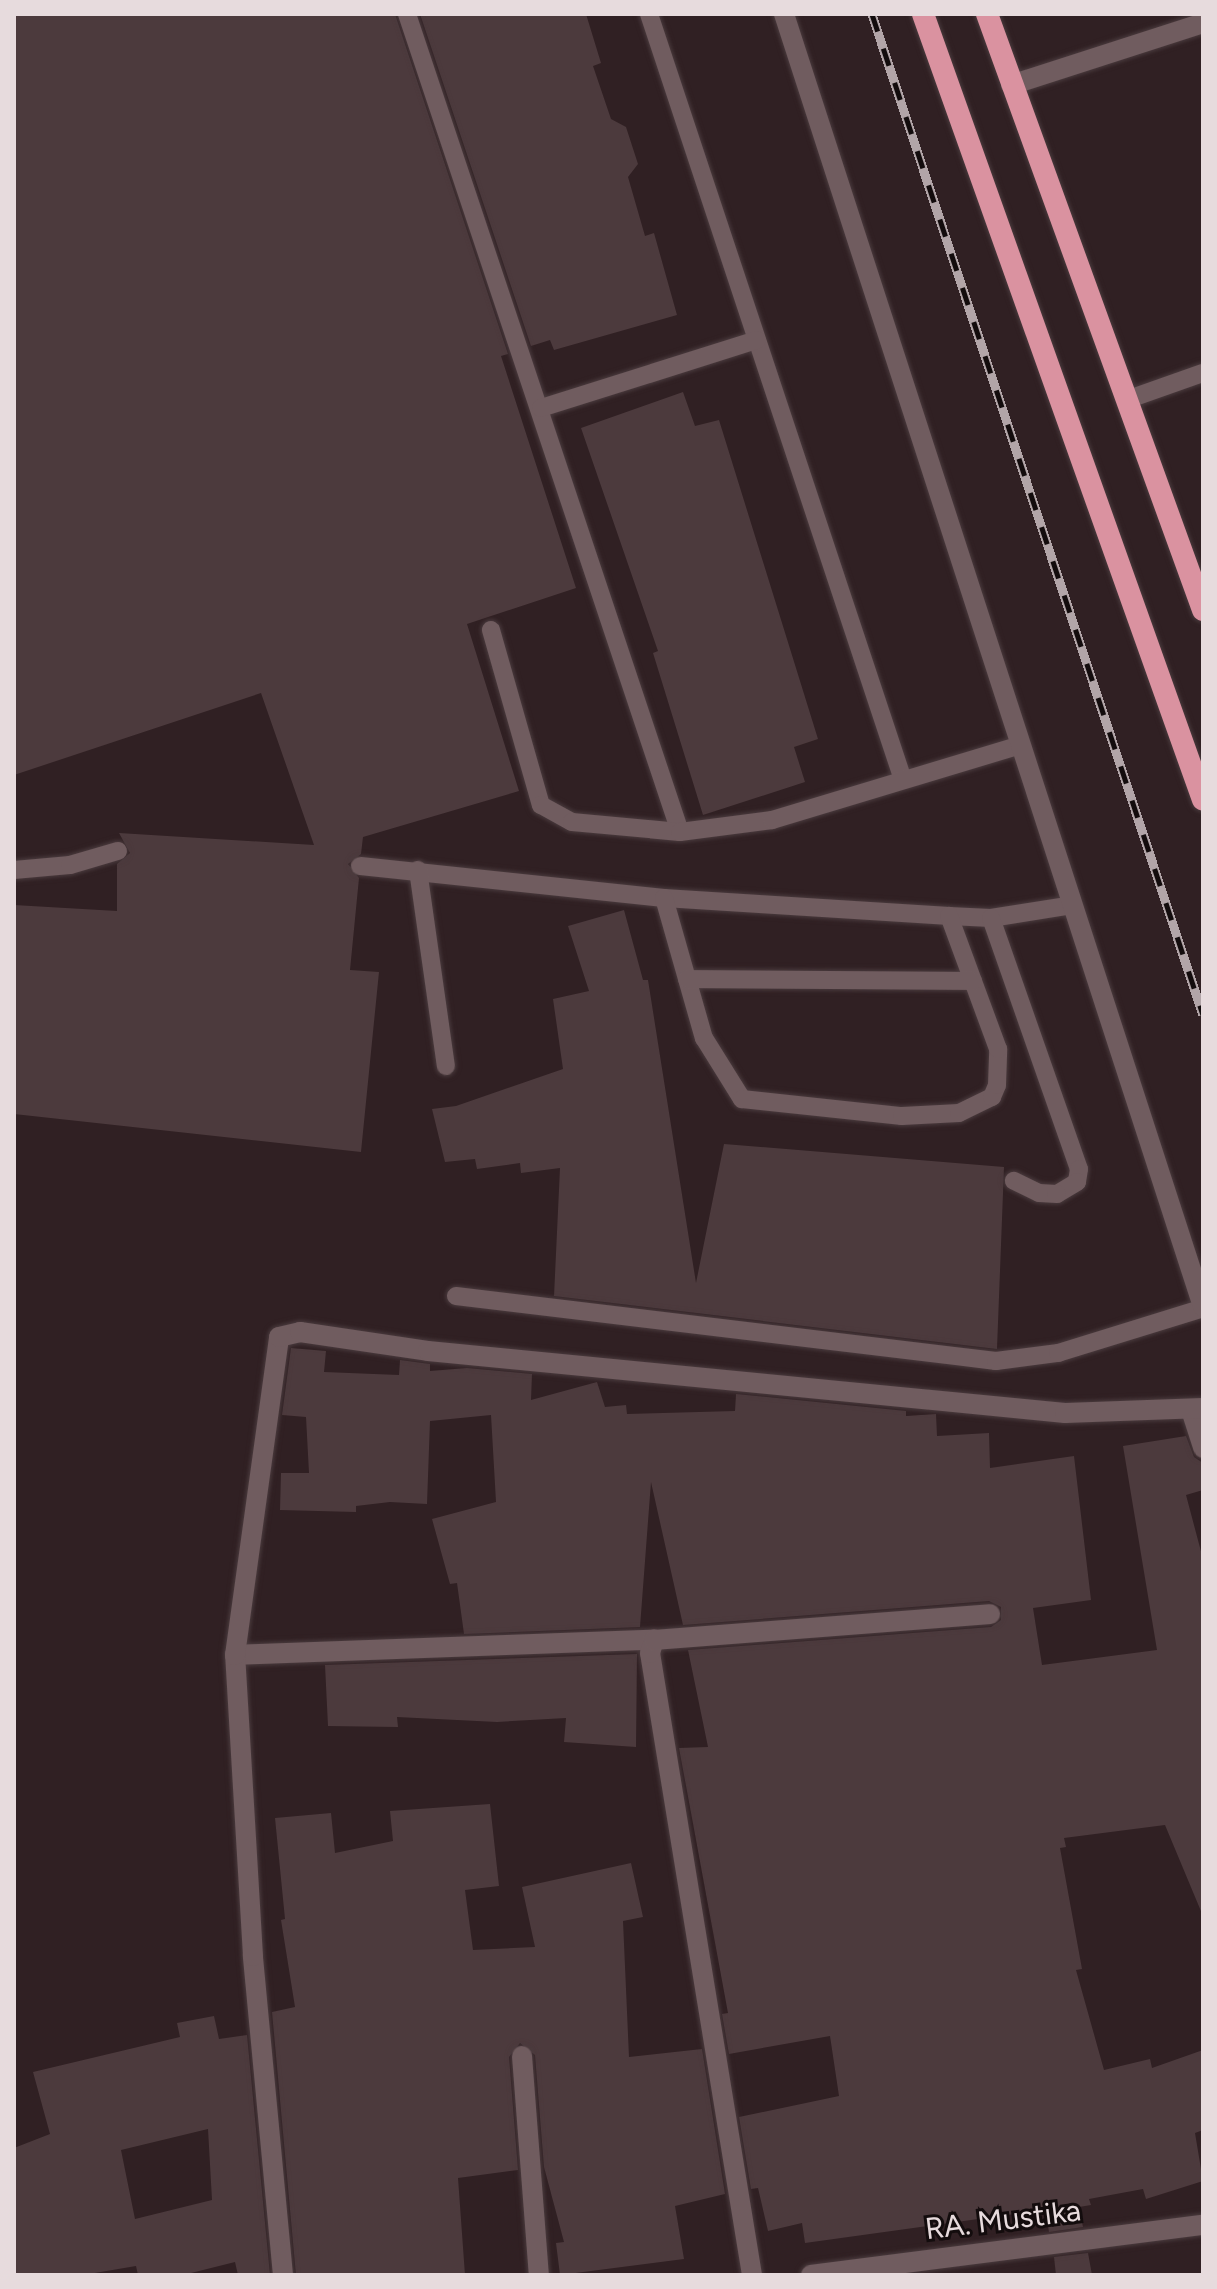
<!DOCTYPE html>
<style>
body{margin:0}
#map{position:relative;width:1217px;height:2289px;overflow:hidden;background:#302023;font-family:Figtree,sans-serif}
div>[style]{position:absolute}
[style*='--x']{left:calc(var(--x)*1px);top:calc(var(--y)*1px);width:calc(var(--w)*1px);rotate:calc(var(--a)*1deg)}
.building>*{inset:0;background:#4c3a3d}
.roads{filter:drop-shadow(0 0 2px #4a3b3e) drop-shadow(0 0 2px #4a3b3e)}
.service>*{height:18px;margin:-9px;padding:0 9px;transform-origin:9px;border-radius:9px;background:#705c5f}
.minor>*{height:20px;margin:-10px;padding:0 10px;transform-origin:10px;border-radius:10px;background:#705c5f}
.tertiary>*{height:20px;margin:-10px;padding:0 10px;transform-origin:10px;border-radius:10px;background:#705c5f}
.trunk>*{height:22px;margin:-11px;padding:0 11px;transform-origin:11px;border-radius:11px;background:#da92a0}
.rail>*{height:9px;margin-top:-4.5px;transform-origin:0;background:repeating-linear-gradient(90deg,#130c0d 0 18px,#b2a5a8 0 36px);box-sizing:border-box;border-block:2px solid #b2a5a8}
span{translate:-50% -50%;white-space:nowrap;text-align:center;line-height:1.15;-webkit-text-stroke:6px #130c0d;paint-order:stroke}
.street-label{font-size:30px;color:#e7dbdd}
.frame{position:absolute;inset:0;border:16px solid #e7dbdd;pointer-events:none}
</style>
<div id="map">
<div class="building">
<i style="clip-path:polygon(14px 14px,395px 14px,508px 354px,501px 356px,576px 588px,467px 624px,519px 791px,363px 837px,361px 854px,348px 864px,359px 878px,350px 970px,379px 972px,361px 1152px,14px 1114px,14px 905px,117px 911px,117px 864px,130px 853px,119px 833px,314px 845px,261px 693px,14px 775px)"></i>
<i style="clip-path:polygon(420px 14px,586px 14px,601px 63px,593px 66px,611px 119px,626px 127px,638px 164px,628px 177px,645px 236px,654px 233px,677px 315px,554px 350px,550px 340px,531px 346px)"></i>
<i style="clip-path:polygon(683px 392px,695px 426px,719px 420px,818px 739px,794px 747px,805px 782px,703px 815px,653px 653px,658px 651px,581px 428px)"></i>
<i style="clip-path:polygon(624px 910px,643px 980px,648px 980px,696px 1283px,724px 1144px,1004px 1167px,997px 1349px,554px 1296px,560px 1168px,521px 1173px,520px 1163px,477px 1169px,475px 1159px,445px 1162px,432px 1109px,456px 1106px,563px 1069px,553px 999px,589px 991px,568px 926px)"></i>
<i style="clip-path:polygon(291px 1348px,326px 1351px,324px 1372px,399px 1375px,400px 1360px,430px 1364px,430px 1371px,467px 1368px,532px 1374px,531px 1400px,597px 1382px,605px 1407px,626px 1405px,627px 1414px,735px 1411px,736px 1394px,906px 1411px,906px 1416px,936px 1414px,937px 1436px,989px 1433px,990px 1468px,1074px 1456px,1091px 1600px,1033px 1608px,1042px 1665px,1157px 1650px,1123px 1446px,1186px 1436px,1194px 1457px,1203px 1463px,1203px 1490px,1186px 1495px,1203px 1559px,1203px 1916px,1165px 1825px,1064px 1838px,1066px 1847px,1060px 1848px,1082px 1969px,1076px 1970px,1104px 2070px,1150px 2059px,1152px 2068px,1203px 2050px,1203px 2130px,1195px 2133px,1203px 2181px,1146px 2199px,1143px 2189px,1089px 2199px,1091px 2205px,1079px 2207px,1083px 2227px,1049px 2232px,1046px 2213px,1022px 2218px,1021px 2213px,805px 2243px,802px 2223px,768px 2231px,758px 2188px,751px 2189px,739px 2117px,839px 2096px,830px 2036px,729px 2054px,722px 2014px,728px 2013px,679px 1748px,708px 1747px,688px 1650px,991px 1627px,1001px 1620px,1001px 1607px,989px 1601px,683px 1625px,651px 1482px,640px 1627px,464px 1634px,457px 1583px,450px 1584px,432px 1519px,496px 1502px,491px 1415px,430px 1421px,427px 1504px,390px 1502px,356px 1506px,356px 1512px,280px 1510px,281px 1473px,309px 1473px,306px 1417px,282px 1415px)"></i>
<i style="clip-path:polygon(637px 1654px,636px 1747px,564px 1742px,566px 1718px,497px 1722px,397px 1717px,398px 1727px,328px 1726px,325px 1665px)"></i>
<i style="clip-path:polygon(490px 1804px,499px 1886px,465px 1890px,473px 1950px,535px 1947px,522px 1887px,631px 1863px,643px 1917px,623px 1921px,629px 2057px,702px 2049px,725px 2194px,675px 2206px,684px 2259px,560px 2275px,556px 2243px,564px 2242px,544px 2167px,535px 2055px,520px 2043px,509px 2057px,518px 2170px,458px 2178px,465px 2275px,296px 2275px,272px 2012px,295px 2007px,281px 1920px,285px 1919px,275px 1818px,331px 1813px,335px 1853px,393px 1841px,390px 1811px)"></i>
<i style="clip-path:polygon(evenodd,214px 2016px,219px 2039px,247px 2035px,270px 2275px,238px 2275px,235px 2262px,183px 2275px,138px 2275px,136px 2266px,83px 2275px,14px 2275px,14px 2148px,50px 2134px,33px 2072px,180px 2037px,177px 2023px,214px 2016px,208px 2129px,212px 2200px,135px 2219px,121px 2150px,208px 2129px)"></i>
<i style="clip-path:polygon(1088px 2253px,1092px 2275px,1056px 2275px,1054px 2257px)"></i>
</div>
<div class="roads">
<div class="service">
<i style="--x:407;--y:14;--w:862;--a:71.54"></i>
<i style="--x:649;--y:14;--w:807;--a:71.65"></i>
<i style="--x:1129;--y:399;--w:78;--a:-19.4"></i>
<i style="--x:541;--y:408;--w:226;--a:-17.5"></i>
<i style="--x:491;--y:630;--w:182;--a:74.1"></i>
<i style="--x:541;--y:805;--w:35;--a:29"></i>
<i style="--x:572;--y:822;--w:108;--a:5.3"></i>
<i style="--x:680;--y:832;--w:93;--a:-7.4"></i>
<i style="--x:772;--y:820;--w:259;--a:-16.8"></i>
<i style="--x:360;--y:866;--w:306;--a:6"></i>
<i style="--x:664;--y:898;--w:286;--a:3.6"></i>
<i style="--x:949;--y:916;--w:42;--a:2.7"></i>
<i style="--x:991;--y:918;--w:82;--a:-9.1"></i>
<i style="--x:14;--y:870;--w:56;--a:-5.1"></i>
<i style="--x:70;--y:865;--w:50;--a:-16.3"></i>
<i style="--x:418;--y:870;--w:198;--a:81.9"></i>
<i style="--x:664;--y:898;--w:146;--a:74.1"></i>
<i style="--x:704;--y:1038;--w:72;--a:58.1"></i>
<i style="--x:742;--y:1099;--w:161;--a:6.1"></i>
<i style="--x:902;--y:1116;--w:57;--a:-3"></i>
<i style="--x:959;--y:1113;--w:37;--a:-26"></i>
<i style="--x:992;--y:1097;--w:13;--a:-67"></i>
<i style="--x:997;--y:1085;--w:36;--a:-88"></i>
<i style="--x:998;--y:1049;--w:142;--a:-110.2"></i>
<i style="--x:991;--y:918;--w:266;--a:70.7"></i>
<i style="--x:1079;--y:1169;--w:13;--a:99"></i>
<i style="--x:1077;--y:1182;--w:23;--a:149"></i>
<i style="--x:1057;--y:1194;--w:18;--a:-177"></i>
<i style="--x:1039;--y:1193;--w:28;--a:-154"></i>
<i style="--x:687;--y:979;--w:286;--a:0.4"></i>
<i style="--x:456;--y:1296;--w:544;--a:6.86"></i>
<i style="--x:996;--y:1361;--w:63;--a:-7.4"></i>
<i style="--x:1058;--y:1353;--w:152;--a:-17.2"></i>
</div>
<div class="minor">
<i style="--x:784;--y:14;--w:1359;--a:72.04"></i>
<i style="--x:1191;--y:1410;--w:40;--a:72"></i>
<i style="--x:235;--y:1655;--w:419;--a:-2.1"></i>
<i style="--x:522;--y:2056;--w:220;--a:85.6"></i>
<i style="--x:283;--y:2275;--w:320;--a:-95.4"></i>
<i style="--x:253;--y:1956;--w:302;--a:-93.4"></i>
<i style="--x:235;--y:1655;--w:321;--a:-82.1"></i>
<i style="--x:279;--y:1337;--w:22;--a:-13"></i>
<i style="--x:300;--y:1332;--w:129;--a:8.4"></i>
<i style="--x:428;--y:1351;--w:640;--a:5.56"></i>
<i style="--x:1065;--y:1413;--w:138;--a:-2.1"></i>
<i style="--x:752;--y:2275;--w:630;--a:-99.31"></i>
<i style="--x:650;--y:1653;--w:14;--a:-73"></i>
<i style="--x:654;--y:1640;--w:337;--a:-4.4"></i>
<i style="--x:811;--y:2275;--w:395;--a:-7.3"></i>
</div>
<div class="tertiary">
<i style="--x:1011;--y:85;--w:202;--a:-17.9"></i>
</div>
<div class="trunk">
<i style="--x:923;--y:14;--w:834;--a:70.39"></i>
<i style="--x:987;--y:14;--w:634;--a:70.08"></i>
</div>
</div>
<div class="rail">
<i style="--x:872;--y:14;--w:1054;--a:71.7"></i>
</div>
<div class="street-label">
<span style="left:1003px;top:2220px;rotate:-7deg">RA. Mustika</span>
</div>
<div class="frame"></div>
</div>
